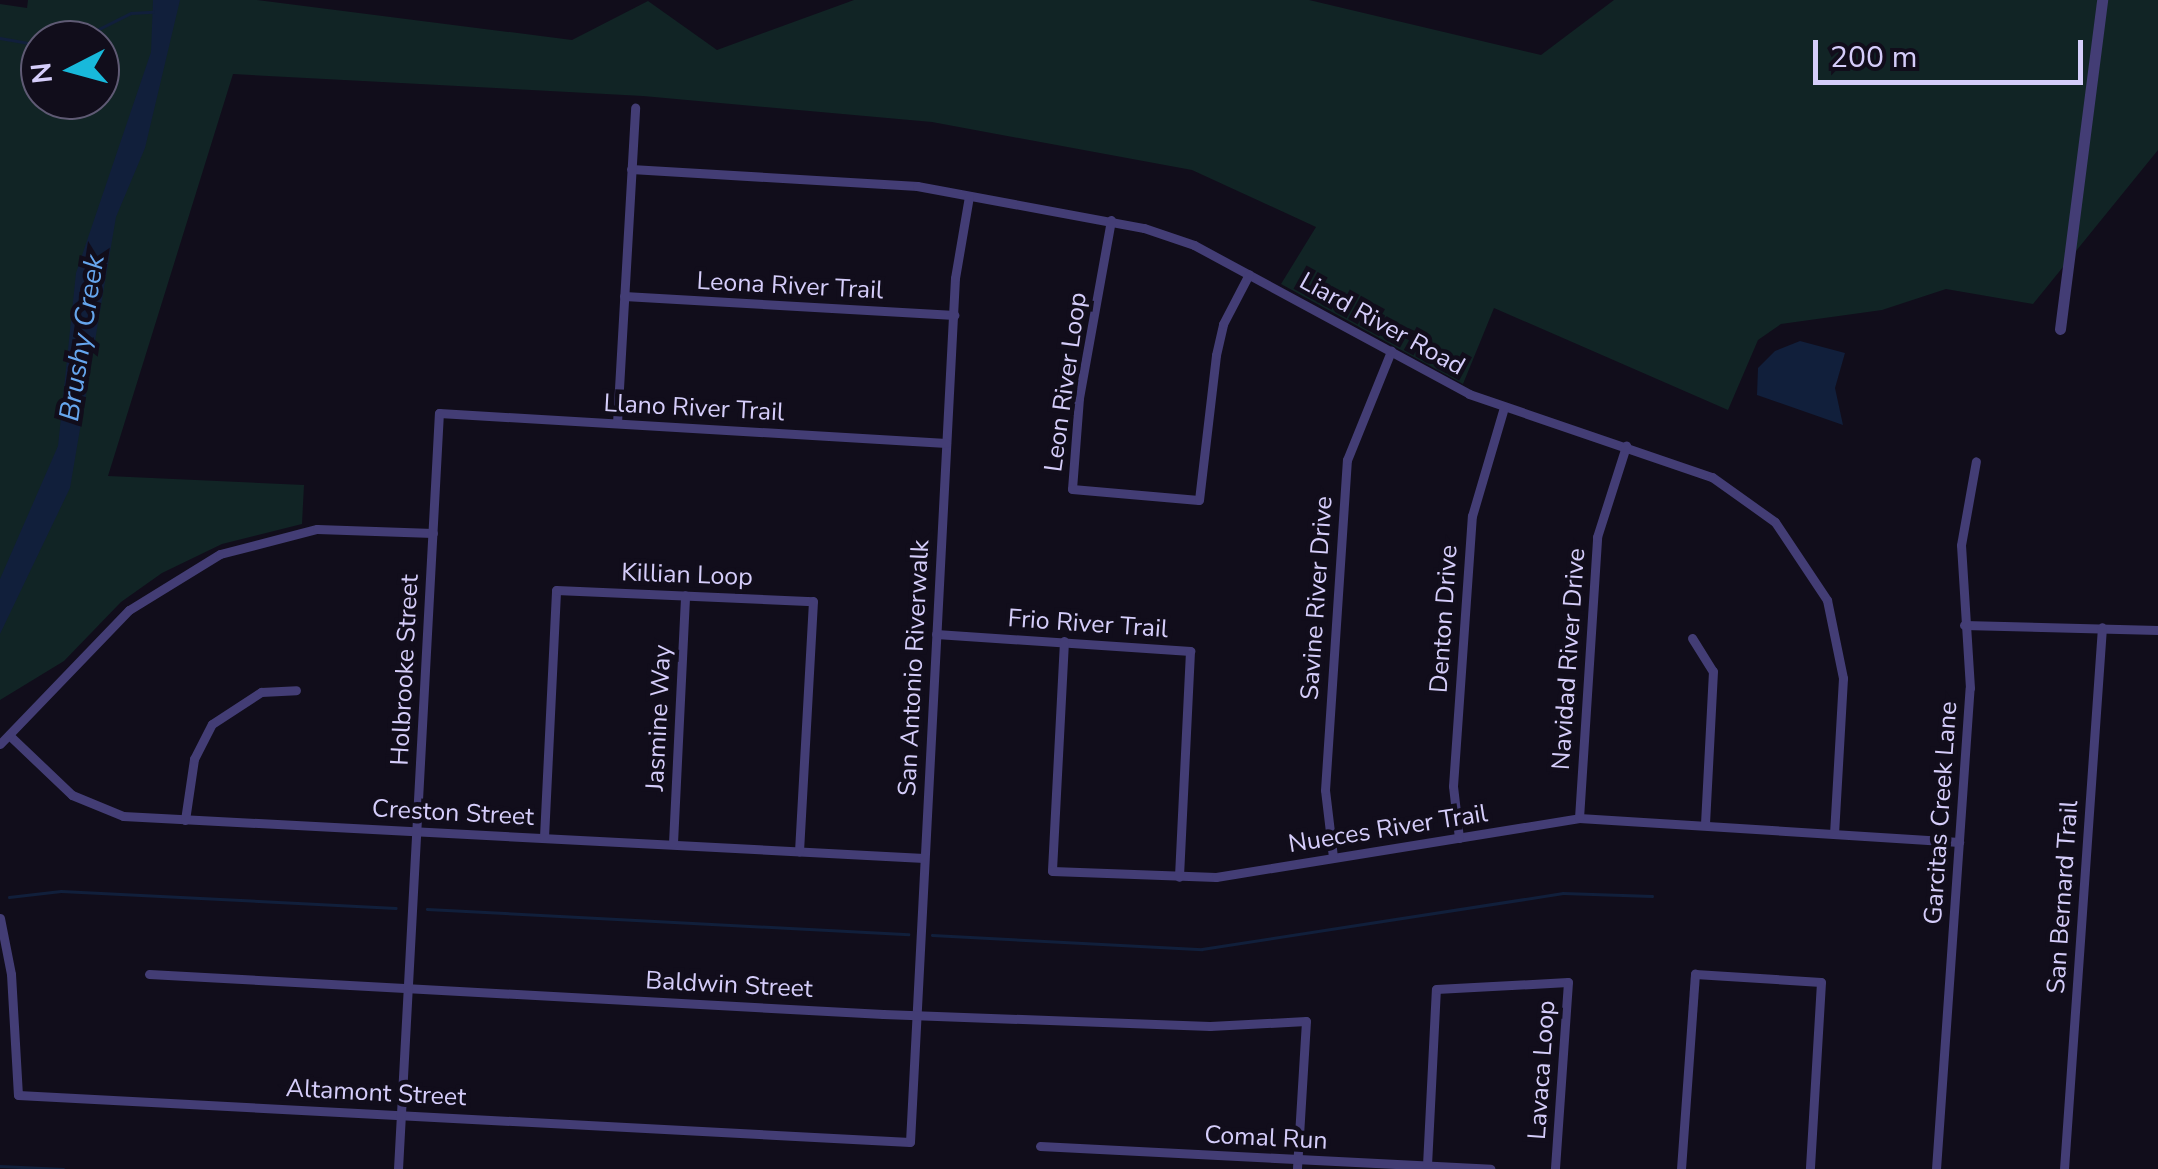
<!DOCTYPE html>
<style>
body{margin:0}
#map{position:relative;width:2158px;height:1169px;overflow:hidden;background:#110d1b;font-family:"Nunito Sans",sans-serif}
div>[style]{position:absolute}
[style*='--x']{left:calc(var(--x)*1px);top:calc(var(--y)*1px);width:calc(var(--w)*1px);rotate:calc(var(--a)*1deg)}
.green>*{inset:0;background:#112425}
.water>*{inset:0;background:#111f3b}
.stream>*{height:2.5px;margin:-1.25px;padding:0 1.25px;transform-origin:1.25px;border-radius:1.25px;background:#111f3b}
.minor>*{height:9px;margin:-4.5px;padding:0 4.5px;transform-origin:4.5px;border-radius:4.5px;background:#433d75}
.tertiary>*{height:11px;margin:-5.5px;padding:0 5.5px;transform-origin:5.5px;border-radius:5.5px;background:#433d75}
span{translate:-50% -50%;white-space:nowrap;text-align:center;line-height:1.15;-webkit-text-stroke:9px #110d1b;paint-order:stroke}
.street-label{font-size:25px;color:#d5cdfa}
.water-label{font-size:28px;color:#66a6ee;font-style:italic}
.north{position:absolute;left:20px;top:20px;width:100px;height:100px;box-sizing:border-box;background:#110d1b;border:2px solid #5f5a74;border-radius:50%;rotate:264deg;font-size:28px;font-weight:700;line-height:40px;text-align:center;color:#d5cdfa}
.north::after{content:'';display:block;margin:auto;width:35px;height:45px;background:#18b9db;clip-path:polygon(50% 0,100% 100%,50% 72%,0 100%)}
.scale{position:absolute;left:1813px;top:40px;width:270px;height:45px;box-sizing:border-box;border:5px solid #d5cdfa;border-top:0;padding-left:12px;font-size:30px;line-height:35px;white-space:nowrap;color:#d5cdfa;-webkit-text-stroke:8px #110d1b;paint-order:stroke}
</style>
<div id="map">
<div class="green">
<i style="clip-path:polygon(evenodd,28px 0,257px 0,572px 40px,648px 1px,717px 50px,854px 0,1309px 0,1541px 55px,1614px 0,2158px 0,2158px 150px,2033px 304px,1946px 289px,1882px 310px,1781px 324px,1758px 340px,1728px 410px,1494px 308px,1463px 384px,1281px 284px,1316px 227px,1192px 170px,932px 122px,643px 96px,233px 74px,108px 476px,304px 485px,302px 524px,222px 544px,162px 573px,121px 602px,64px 661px,0 700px,0 4px,27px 8px,28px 0,40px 40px,100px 40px,100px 100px,40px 100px,40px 40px)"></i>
</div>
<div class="water">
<i style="clip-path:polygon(153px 0,180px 0,145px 148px,116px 217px,70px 488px,0 634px,0 579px,58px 446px,76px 273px,151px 52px)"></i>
<i style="clip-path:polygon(1800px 341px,1845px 353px,1835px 388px,1843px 425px,1757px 395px,1758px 368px,1775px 351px)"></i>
</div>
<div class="stream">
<i style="--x:0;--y:38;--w:41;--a:9.9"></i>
<i style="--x:77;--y:40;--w:60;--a:-26.6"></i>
<i style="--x:131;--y:13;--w:22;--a:-3"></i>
<i style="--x:9;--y:897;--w:52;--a:-6.6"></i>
<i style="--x:61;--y:891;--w:335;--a:2.9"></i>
<i style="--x:427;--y:909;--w:482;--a:3"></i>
<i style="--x:932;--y:935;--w:270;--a:3"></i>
<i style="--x:1202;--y:949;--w:365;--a:-8.8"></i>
<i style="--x:1563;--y:893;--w:89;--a:1.9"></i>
<i style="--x:0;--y:1166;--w:63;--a:2.7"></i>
</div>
<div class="minor">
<i style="--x:631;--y:169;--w:287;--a:3.4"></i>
<i style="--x:917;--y:186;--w:231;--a:10.5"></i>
<i style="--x:1144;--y:228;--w:53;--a:18.8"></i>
<i style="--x:1194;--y:245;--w:313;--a:28.4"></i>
<i style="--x:1469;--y:394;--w:257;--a:18.9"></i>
<i style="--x:1712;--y:477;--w:77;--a:35.5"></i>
<i style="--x:1775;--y:522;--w:94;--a:56.3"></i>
<i style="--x:1827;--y:600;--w:80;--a:78.4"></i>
<i style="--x:1843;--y:678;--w:154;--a:93.3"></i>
<i style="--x:1111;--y:220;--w:181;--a:100.2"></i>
<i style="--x:1079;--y:398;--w:91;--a:94.4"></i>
<i style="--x:1072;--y:489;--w:127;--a:5"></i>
<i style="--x:1199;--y:500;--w:146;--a:-83.3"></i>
<i style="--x:1216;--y:355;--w:32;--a:-77"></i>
<i style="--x:1223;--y:324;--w:56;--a:-62.5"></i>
<i style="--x:624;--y:296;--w:331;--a:3.3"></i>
<i style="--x:617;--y:423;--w:316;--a:-86.7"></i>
<i style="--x:1964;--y:625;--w:194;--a:1.5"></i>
<i style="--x:936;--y:634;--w:255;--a:3.8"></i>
<i style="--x:1190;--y:651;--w:226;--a:92.8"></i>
<i style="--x:1692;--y:638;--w:39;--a:58"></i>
<i style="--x:1713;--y:671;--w:152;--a:93"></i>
<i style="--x:1064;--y:641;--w:230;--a:93"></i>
<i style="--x:1052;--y:871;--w:164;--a:2.1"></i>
<i style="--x:1216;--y:877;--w:368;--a:-9.2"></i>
<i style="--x:1579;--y:818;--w:381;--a:3.6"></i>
<i style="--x:9;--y:735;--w:87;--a:43.6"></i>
<i style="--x:72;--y:795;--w:55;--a:22.4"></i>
<i style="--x:123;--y:816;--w:802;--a:3"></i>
<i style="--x:0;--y:744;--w:186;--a:-46.1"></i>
<i style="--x:129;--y:610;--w:107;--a:-31.6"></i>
<i style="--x:220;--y:554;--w:100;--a:-14.5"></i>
<i style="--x:317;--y:529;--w:116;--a:2"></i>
<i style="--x:1579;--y:818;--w:282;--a:-86.3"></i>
<i style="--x:1597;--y:537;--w:96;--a:-72.3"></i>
<i style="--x:185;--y:820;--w:62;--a:-81.6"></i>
<i style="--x:194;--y:759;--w:39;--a:-63"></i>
<i style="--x:212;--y:724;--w:59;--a:-33.1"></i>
<i style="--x:261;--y:692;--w:35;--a:-3"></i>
<i style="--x:544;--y:837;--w:247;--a:-87.2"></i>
<i style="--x:556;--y:590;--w:257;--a:2.5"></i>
<i style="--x:813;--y:601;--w:251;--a:93.2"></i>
<i style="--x:1459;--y:838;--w:52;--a:-96.6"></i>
<i style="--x:1453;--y:786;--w:271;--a:-86"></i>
<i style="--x:1472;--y:516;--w:114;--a:-73.6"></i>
<i style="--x:673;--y:843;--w:248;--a:-87.2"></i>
<i style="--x:1333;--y:857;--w:67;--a:-96.8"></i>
<i style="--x:1325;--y:790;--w:331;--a:-86.2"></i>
<i style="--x:1347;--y:460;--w:118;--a:-68"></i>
<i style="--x:0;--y:918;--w:57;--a:78.9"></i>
<i style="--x:11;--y:974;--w:121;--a:86.7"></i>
<i style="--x:18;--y:1095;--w:893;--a:3.02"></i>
<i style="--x:910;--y:1142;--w:865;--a:-87.02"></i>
<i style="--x:955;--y:278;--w:83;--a:-80.3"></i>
<i style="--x:149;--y:974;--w:735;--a:3.12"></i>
<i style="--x:883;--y:1014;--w:327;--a:2.1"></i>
<i style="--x:1210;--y:1026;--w:96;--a:-3"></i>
<i style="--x:1306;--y:1021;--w:148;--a:93.5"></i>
<i style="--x:1040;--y:1146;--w:451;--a:2.9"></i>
<i style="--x:1427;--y:1165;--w:176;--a:-87.1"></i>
<i style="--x:1436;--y:989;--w:132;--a:-3"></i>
<i style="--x:1568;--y:982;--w:187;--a:94"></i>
<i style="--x:398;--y:1169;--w:757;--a:-86.9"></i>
<i style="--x:439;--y:413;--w:508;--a:3.39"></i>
<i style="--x:1681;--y:1169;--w:196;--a:-85.9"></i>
<i style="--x:1695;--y:974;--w:126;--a:3.6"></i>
<i style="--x:1821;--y:982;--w:187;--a:93.4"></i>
<i style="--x:1936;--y:1169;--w:482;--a:-86"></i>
<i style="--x:1970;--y:688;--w:143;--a:-93.6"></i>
<i style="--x:1961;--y:545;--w:85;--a:-79.9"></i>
<i style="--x:2064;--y:1169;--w:543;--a:-85.99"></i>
</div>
<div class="tertiary">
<i style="--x:2060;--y:329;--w:332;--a:-82.7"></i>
</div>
<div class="street-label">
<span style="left:790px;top:286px;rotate:3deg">Leona River Trail</span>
<span style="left:1382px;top:324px;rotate:29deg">Liard River Road</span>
<span style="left:1066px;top:382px;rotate:-82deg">Leon River Loop</span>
<span style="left:694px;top:408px;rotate:3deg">Llano River Trail</span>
<span style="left:687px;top:575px;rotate:2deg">Killian Loop</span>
<span style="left:1317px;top:598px;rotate:-86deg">Savine River Drive</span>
<span style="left:1444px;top:619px;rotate:-86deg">Denton Drive</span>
<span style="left:1088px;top:624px;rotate:4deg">Frio River Trail</span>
<span style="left:1569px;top:659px;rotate:-86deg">Navidad River Drive</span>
<span style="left:914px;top:668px;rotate:-87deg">San Antonio Riverwalk</span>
<span style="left:405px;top:670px;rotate:-87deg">Holbrooke Street</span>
<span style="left:659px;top:718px;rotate:-87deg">Jasmine Way</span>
<span style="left:453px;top:813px;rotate:3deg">Creston Street</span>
<span style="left:1941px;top:813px;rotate:-86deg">Garcitas Creek Lane</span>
<span style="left:1388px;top:829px;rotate:-9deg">Nueces River Trail</span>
<span style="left:2063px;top:897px;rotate:-86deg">San Bernard Trail</span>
<span style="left:729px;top:985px;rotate:3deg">Baldwin Street</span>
<span style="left:1542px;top:1070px;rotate:-86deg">Lavaca Loop</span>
<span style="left:376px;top:1093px;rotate:3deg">Altamont Street</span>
<span style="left:1266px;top:1138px;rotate:3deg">Comal Run</span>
</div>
<div class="water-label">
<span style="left:82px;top:338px;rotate:-81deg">Brushy Creek</span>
</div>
<div class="north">N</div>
<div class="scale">200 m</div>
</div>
